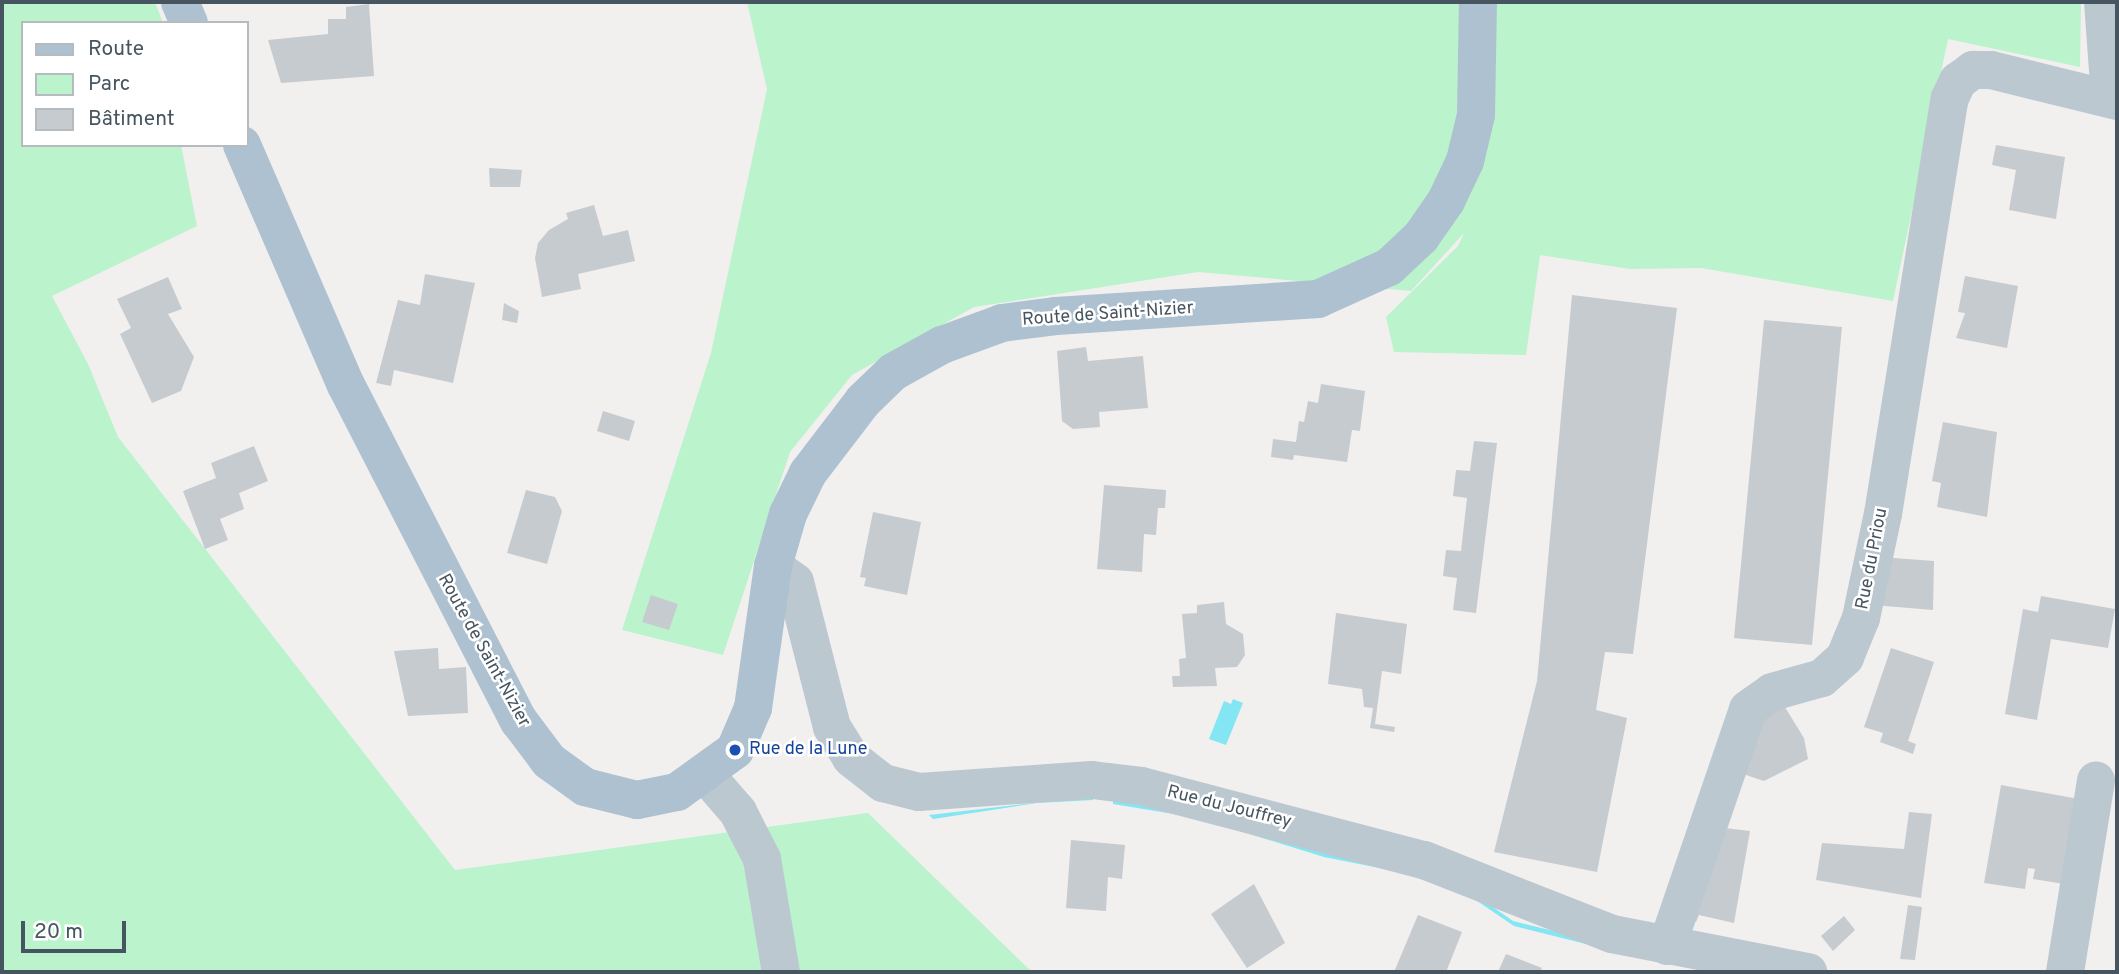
<!DOCTYPE html>
<meta charset="utf-8">
<style>
body{margin:0}
#map{position:relative;width:2119px;height:974px;overflow:hidden;background:#f2efef;font-family:Overpass,sans-serif}
div>[style]{position:absolute}
[style*='--x']{left:calc(var(--x)*1px);top:calc(var(--y)*1px);width:calc(var(--w)*1px);rotate:calc(var(--a)*1deg)}
.green>*{inset:0;background:#baf3cc}
.water>*{inset:0;background:#84e5f3}
.building>*{inset:0;background:#c6cbd0}
.minor>*{height:38px;margin:-19px;padding:0 19px;transform-origin:19px;border-radius:19px;background:#bcc8d0}
.major>*{height:38px;margin:-19px;padding:0 19px;transform-origin:19px;border-radius:19px;background:#adc1d0}
.dots>*{width:19px;height:19px;translate:-50% -50%;box-sizing:border-box;border:4px solid #fff;border-radius:50%}
span{translate:-50% -50%;white-space:nowrap;text-align:center;line-height:1.15;-webkit-text-stroke:5px #fff;paint-order:stroke}
.street-label{font-size:18px;color:#46555f}
.transit-label{font-size:18px;color:#164399}
.left{translate:0 -50%;text-align:left}
.frame{position:absolute;inset:0;border:4px solid #46555f;pointer-events:none}
.legend{position:absolute;left:21px;top:21px;width:228px;height:126px;box-sizing:border-box;background:#fff;border:2px solid #b5bbbf;margin:0;padding:9px 12px;list-style:none;font-size:21px;color:#46555f}
.legend li{display:flex;align-items:center;gap:14px;height:35px}
.legend b{width:35px;border:2px solid #b5bbbf}
.scale{position:absolute;left:21px;top:921px;width:105px;height:32px;box-sizing:border-box;border:4px solid #46555f;border-top:0;padding-left:9px;font-size:21px;line-height:24px;white-space:nowrap;color:#46555f;-webkit-text-stroke:5px #fff;paint-order:stroke}
</style>
<div id="map">
<div class="green">
<i style="clip-path:polygon(2px 2px,155px 2px,163px 23px,23px 23px,23px 145px,181px 145px,197px 226px,52px 296px,88px 364px,118px 437px,455px 870px,868px 813px,1032px 972px,2px 972px)"></i>
<i style="clip-path:polygon(747px 2px,2081px 2px,2080px 67px,1948px 39px,1893px 301px,1701px 268px,1630px 269px,1540px 255px,1526px 355px,1394px 352px,1386px 317px,1458px 246px,1464px 233px,1411px 291px,1198px 272px,974px 307px,852px 375px,790px 452px,723px 655px,622px 630px,711px 353px,767px 89px)"></i>
</div>
<div class="water">
<i style="clip-path:polygon(1233px 699px,1243px 703px,1226px 745px,1209px 739px,1224px 701px,1231px 704px)"></i>
<i style="clip-path:polygon(1093px 796px,1093px 800px,1037px 803px,933px 819px,929px 815px)"></i>
<i style="clip-path:polygon(1113px 799px,1194px 813px,1323px 853px,1440px 877px,1464px 887px,1513px 921px,1663px 958px,1662px 963px,1514px 926px,1458px 888px,1420px 876px,1324px 857px,1198px 818px,1113px 804px)"></i>
</div>
<div class="building">
<i style="clip-path:polygon(369px 4px,374px 76px,281px 83px,268px 40px,328px 34px,328px 19px,346px 19px,346px 7px)"></i>
<i style="clip-path:polygon(1996px 145px,2065px 157px,2056px 219px,2009px 210px,2016px 170px,1992px 165px)"></i>
<i style="clip-path:polygon(489px 168px,522px 170px,520px 187px,490px 187px)"></i>
<i style="clip-path:polygon(594px 205px,603px 236px,628px 230px,635px 261px,578px 274px,581px 289px,542px 297px,535px 258px,538px 243px,549px 230px,568px 219px,566px 213px)"></i>
<i style="clip-path:polygon(425px 274px,475px 283px,453px 383px,394px 370px,391px 386px,376px 383px,398px 300px,420px 305px)"></i>
<i style="clip-path:polygon(1965px 276px,2018px 286px,2007px 348px,1956px 338px,1965px 313px,1958px 312px)"></i>
<i style="clip-path:polygon(168px 277px,182px 309px,168px 314px,194px 357px,181px 391px,152px 403px,120px 334px,131px 328px,117px 299px)"></i>
<i style="clip-path:polygon(1572px 295px,1677px 308px,1633px 654px,1605px 652px,1596px 710px,1627px 718px,1597px 872px,1494px 852px,1537px 681px)"></i>
<i style="clip-path:polygon(504px 303px,519px 311px,517px 323px,502px 320px)"></i>
<i style="clip-path:polygon(1764px 320px,1842px 327px,1812px 645px,1734px 638px)"></i>
<i style="clip-path:polygon(1086px 347px,1088px 361px,1143px 356px,1148px 408px,1099px 412px,1100px 427px,1073px 429px,1062px 421px,1057px 351px)"></i>
<i style="clip-path:polygon(1321px 384px,1365px 391px,1360px 431px,1352px 430px,1347px 462px,1294px 455px,1293px 460px,1271px 457px,1273px 439px,1296px 442px,1299px 421px,1304px 422px,1308px 401px,1318px 403px)"></i>
<i style="clip-path:polygon(603px 411px,635px 421px,629px 441px,597px 431px)"></i>
<i style="clip-path:polygon(1943px 422px,1997px 432px,1987px 517px,1937px 507px,1941px 483px,1932px 481px)"></i>
<i style="clip-path:polygon(1474px 441px,1497px 443px,1476px 613px,1453px 610px,1457px 578px,1443px 576px,1446px 550px,1461px 551px,1467px 498px,1453px 496px,1456px 470px,1470px 471px)"></i>
<i style="clip-path:polygon(254px 446px,268px 481px,239px 493px,244px 509px,220px 519px,228px 540px,205px 549px,183px 491px,216px 478px,211px 463px)"></i>
<i style="clip-path:polygon(1104px 485px,1166px 490px,1165px 508px,1158px 508px,1156px 535px,1144px 534px,1142px 572px,1097px 569px)"></i>
<i style="clip-path:polygon(526px 490px,555px 497px,562px 511px,547px 564px,507px 553px)"></i>
<i style="clip-path:polygon(873px 512px,921px 522px,907px 595px,864px 586px,866px 578px,860px 577px)"></i>
<i style="clip-path:polygon(1880px 557px,1934px 561px,1933px 610px,1873px 605px)"></i>
<i style="clip-path:polygon(651px 595px,678px 604px,669px 630px,642px 622px)"></i>
<i style="clip-path:polygon(2041px 596px,2115px 609px,2108px 648px,2051px 639px,2037px 720px,2005px 714px,2023px 609px,2038px 612px)"></i>
<i style="clip-path:polygon(1224px 602px,1226px 624px,1243px 634px,1245px 655px,1237px 667px,1215px 668px,1217px 686px,1173px 687px,1172px 676px,1180px 676px,1179px 659px,1186px 658px,1182px 614px,1197px 613px,1197px 605px)"></i>
<i style="clip-path:polygon(1336px 613px,1407px 624px,1401px 674px,1382px 671px,1375px 724px,1395px 727px,1394px 732px,1370px 728px,1373px 708px,1364px 707px,1362px 689px,1328px 684px)"></i>
<i style="clip-path:polygon(438px 648px,439px 669px,466px 667px,468px 713px,408px 716px,394px 651px)"></i>
<i style="clip-path:polygon(1891px 648px,1934px 662px,1908px 741px,1916px 744px,1913px 754px,1880px 742px,1883px 733px,1864px 727px)"></i>
<i style="clip-path:polygon(1783px 704px,1804px 738px,1808px 759px,1764px 781px,1737px 772px,1753px 719px)"></i>
<i style="clip-path:polygon(2001px 785px,2079px 799px,2064px 884px,2033px 879px,2035px 869px,2028px 868px,2025px 889px,1984px 883px)"></i>
<i style="clip-path:polygon(1909px 812px,1932px 814px,1921px 898px,1816px 880px,1822px 843px,1904px 849px)"></i>
<i style="clip-path:polygon(1717px 827px,1750px 831px,1734px 923px,1699px 915px,1696px 922px,1689px 921px)"></i>
<i style="clip-path:polygon(1071px 840px,1125px 845px,1122px 879px,1108px 877px,1106px 911px,1066px 908px)"></i>
<i style="clip-path:polygon(1254px 884px,1285px 943px,1247px 968px,1211px 914px)"></i>
<i style="clip-path:polygon(1908px 905px,1922px 907px,1915px 960px,1900px 959px)"></i>
<i style="clip-path:polygon(1418px 915px,1462px 932px,1446px 972px,1394px 972px)"></i>
<i style="clip-path:polygon(1844px 916px,1855px 930px,1833px 951px,1821px 936px)"></i>
<i style="clip-path:polygon(1506px 954px,1542px 968px,1540px 972px,1498px 972px)"></i>
</div>
<div class="minor">
<i style="--x:2103;--y:2;--w:96;--a:85.8"></i>
<i style="--x:773;--y:566;--w:27;--a:36"></i>
<i style="--x:795;--y:582;--w:150;--a:75.7"></i>
<i style="--x:832;--y:727;--w:36;--a:58"></i>
<i style="--x:851;--y:758;--w:41;--a:38"></i>
<i style="--x:883;--y:783;--w:37;--a:14"></i>
<i style="--x:919;--y:792;--w:173;--a:-4"></i>
<i style="--x:1092;--y:780;--w:49;--a:7"></i>
<i style="--x:1141;--y:786;--w:293;--a:14.7"></i>
<i style="--x:1424;--y:860;--w:202;--a:21.5"></i>
<i style="--x:1612;--y:934;--w:200;--a:11"></i>
<i style="--x:706;--y:775;--w:49;--a:49.1"></i>
<i style="--x:738;--y:812;--w:53;--a:62.9"></i>
<i style="--x:762;--y:859;--w:115;--a:80.5"></i>
<i style="--x:1667;--y:946;--w:250;--a:-71.1"></i>
<i style="--x:1748;--y:709;--w:29;--a:-35"></i>
<i style="--x:1772;--y:692;--w:52;--a:-15.6"></i>
<i style="--x:1822;--y:678;--w:31;--a:-42"></i>
<i style="--x:1845;--y:657;--w:42;--a:-67.7"></i>
<i style="--x:1861;--y:618;--w:106;--a:-78.1"></i>
<i style="--x:1883;--y:514;--w:421;--a:-80.9"></i>
<i style="--x:1950;--y:98;--w:19;--a:-65"></i>
<i style="--x:1958;--y:81;--w:19;--a:-36"></i>
<i style="--x:1973;--y:70;--w:18;--a:0"></i>
<i style="--x:1991;--y:70;--w:130;--a:13.8"></i>
<i style="--x:2065;--y:972;--w:194;--a:-80.8"></i>
</div>
<div class="major">
<i style="--x:180;--y:2;--w:23;--a:67"></i>
<i style="--x:242;--y:145;--w:262;--a:66.6"></i>
<i style="--x:346;--y:385;--w:378;--a:62.8"></i>
<i style="--x:519;--y:721;--w:50;--a:53.1"></i>
<i style="--x:549;--y:761;--w:44;--a:35.8"></i>
<i style="--x:585;--y:787;--w:54;--a:14"></i>
<i style="--x:637;--y:800;--w:41;--a:-11.3"></i>
<i style="--x:677;--y:792;--w:72;--a:-35.9"></i>
<i style="--x:735;--y:750;--w:46;--a:-66.8"></i>
<i style="--x:753;--y:708;--w:143;--a:-82"></i>
<i style="--x:773;--y:566;--w:54;--a:-73.9"></i>
<i style="--x:788;--y:514;--w:46;--a:-64"></i>
<i style="--x:808;--y:473;--w:91;--a:-52.6"></i>
<i style="--x:863;--y:401;--w:42;--a:-44"></i>
<i style="--x:893;--y:372;--w:56;--a:-28.9"></i>
<i style="--x:942;--y:345;--w:64;--a:-20.1"></i>
<i style="--x:1002;--y:323;--w:54;--a:-7.4"></i>
<i style="--x:1056;--y:316;--w:263;--a:-3.7"></i>
<i style="--x:1318;--y:299;--w:78;--a:-24.3"></i>
<i style="--x:1389;--y:267;--w:44;--a:-43.2"></i>
<i style="--x:1421;--y:237;--w:44;--a:-55.2"></i>
<i style="--x:1446;--y:201;--w:44;--a:-64.6"></i>
<i style="--x:1465;--y:161;--w:47;--a:-76.6"></i>
<i style="--x:1476;--y:115;--w:113;--a:-89"></i>
</div>
<div class="dots">
<i style="left:735px;top:750px;background:#1a4fb4"></i>
</div>
<div class="street-label">
<span style="left:1108px;top:315px;rotate:-4deg">Route de Saint-Nizier</span>
<span style="left:1873px;top:559px;rotate:-79deg">Rue du Priou</span>
<span style="left:483px;top:651px;rotate:61deg">Route de Saint-Nizier</span>
<span style="left:1229px;top:808px;rotate:14deg">Rue du Jouffrey</span>
</div>
<div class="transit-label">
<span class="left" style="left:749px;top:750px">Rue de la Lune</span>
</div>
<div class="frame"></div>
<ul class="legend">
<li><b style="height:9px;background:#adc1d0"></b>Route</li>
<li><b style="height:19px;background:#baf3cc"></b>Parc</li>
<li><b style="height:19px;background:#c6cbd0"></b>Bâtiment</li>
</ul>
<div class="scale">20 m</div>
</div>
